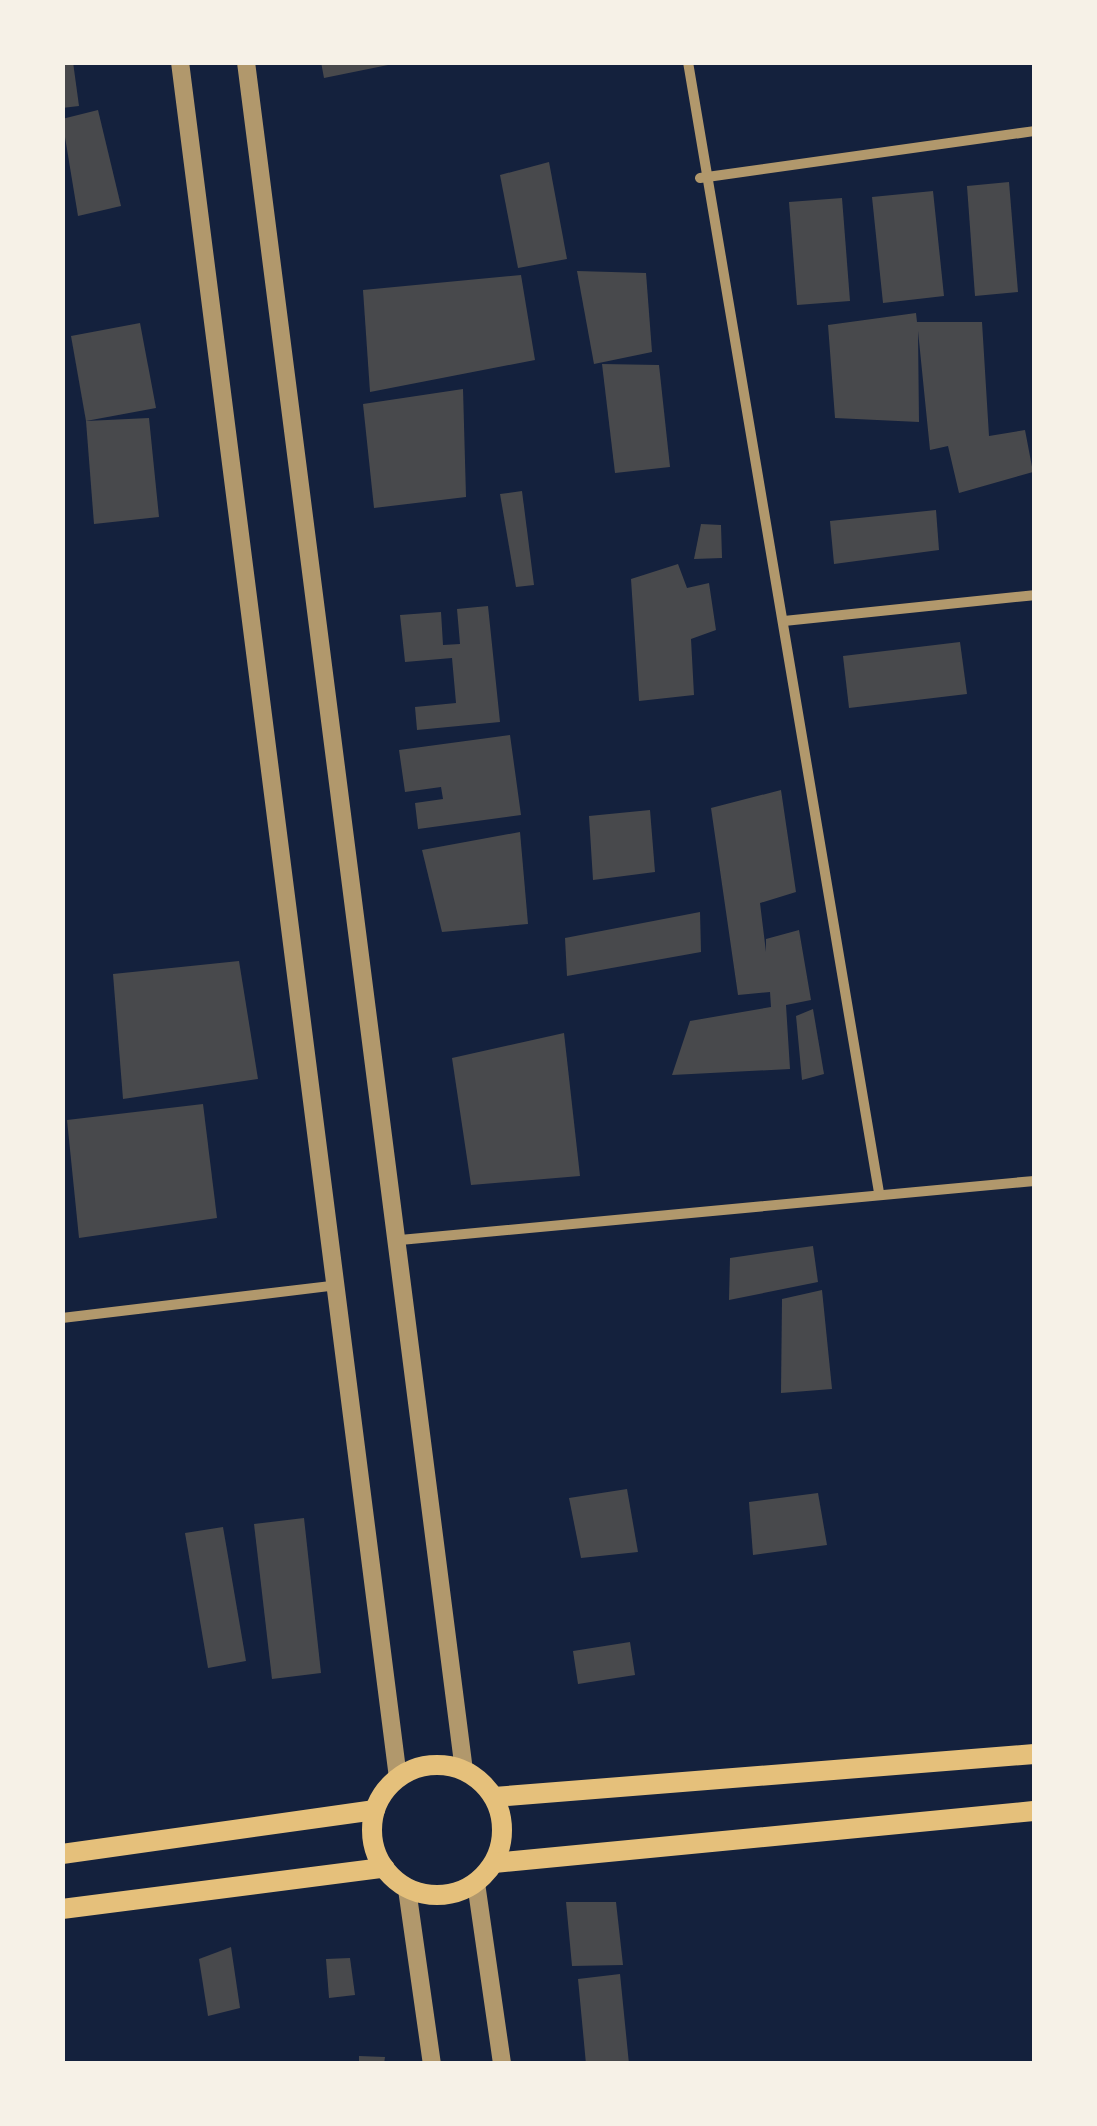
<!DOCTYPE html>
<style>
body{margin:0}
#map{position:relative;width:1097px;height:2126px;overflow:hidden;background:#14213d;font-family:"Open Sans",sans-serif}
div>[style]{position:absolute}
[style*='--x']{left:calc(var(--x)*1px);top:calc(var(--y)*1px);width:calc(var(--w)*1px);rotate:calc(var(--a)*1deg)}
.building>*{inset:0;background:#48494c}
.minor>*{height:10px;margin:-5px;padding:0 5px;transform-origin:5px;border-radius:5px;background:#b1986c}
.tertiary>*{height:18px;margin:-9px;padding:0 9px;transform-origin:9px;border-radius:9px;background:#b1986c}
.secondary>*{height:20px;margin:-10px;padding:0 10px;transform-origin:10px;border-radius:10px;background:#e5c07b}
.secondary>.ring{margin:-10px;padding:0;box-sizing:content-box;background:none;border:20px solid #e5c07b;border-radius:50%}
span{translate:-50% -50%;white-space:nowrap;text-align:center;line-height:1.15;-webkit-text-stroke:8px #f6f1e7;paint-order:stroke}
.frame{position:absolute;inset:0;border:65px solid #f6f1e7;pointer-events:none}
</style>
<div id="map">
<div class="building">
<i style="clip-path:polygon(62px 62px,73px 62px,79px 106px,62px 108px)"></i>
<i style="clip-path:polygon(321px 62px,393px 62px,393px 64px,324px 78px)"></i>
<i style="clip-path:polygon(98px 110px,121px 206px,78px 216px,62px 119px)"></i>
<i style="clip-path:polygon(549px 162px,567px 259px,518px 268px,500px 175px)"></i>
<i style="clip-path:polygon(1009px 182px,1018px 292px,975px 296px,967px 186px)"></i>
<i style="clip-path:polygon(933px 191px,944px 296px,883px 303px,872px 197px)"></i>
<i style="clip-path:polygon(842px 198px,850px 301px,797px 305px,789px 202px)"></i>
<i style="clip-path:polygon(577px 271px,646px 273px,652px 352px,594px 364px)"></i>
<i style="clip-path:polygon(521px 275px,535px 360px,370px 392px,363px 290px)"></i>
<i style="clip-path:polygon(916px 313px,917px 322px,982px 322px,989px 436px,1025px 430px,1033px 472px,959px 493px,948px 446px,930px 450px,918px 331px,919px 422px,835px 418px,828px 325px)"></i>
<i style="clip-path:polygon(140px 323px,156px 408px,86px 421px,71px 336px)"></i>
<i style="clip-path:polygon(602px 364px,659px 365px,670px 467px,615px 473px)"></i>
<i style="clip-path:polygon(463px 389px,466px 497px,374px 508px,363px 404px)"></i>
<i style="clip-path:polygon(149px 418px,159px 517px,94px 524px,86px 421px)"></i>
<i style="clip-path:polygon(522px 491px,534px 585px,516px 587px,500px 494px)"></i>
<i style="clip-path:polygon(936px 510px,939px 550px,834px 564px,830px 521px)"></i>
<i style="clip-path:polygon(701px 524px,721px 525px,722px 558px,694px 559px)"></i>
<i style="clip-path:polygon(678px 564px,687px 588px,709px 583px,716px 630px,691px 639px,694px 695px,639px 701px,631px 579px)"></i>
<i style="clip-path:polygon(488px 606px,500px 722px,417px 730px,415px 707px,456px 703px,452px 658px,405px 662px,400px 615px,441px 612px,443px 645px,460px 644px,457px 609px)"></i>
<i style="clip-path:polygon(960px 642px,967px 694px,849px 708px,843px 656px)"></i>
<i style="clip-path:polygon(510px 735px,521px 815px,418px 829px,415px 803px,443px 799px,441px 787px,405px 792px,399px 750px)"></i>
<i style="clip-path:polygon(781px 790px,796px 892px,760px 903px,766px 952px,766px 939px,799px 930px,811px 1000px,786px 1005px,790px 1069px,672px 1075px,690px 1021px,771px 1007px,770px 992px,738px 995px,711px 808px)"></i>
<i style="clip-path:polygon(650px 810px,655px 872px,593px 880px,589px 816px)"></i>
<i style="clip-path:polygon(520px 832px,528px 924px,442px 932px,422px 850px)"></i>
<i style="clip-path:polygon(700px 912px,701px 952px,567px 976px,565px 938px)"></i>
<i style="clip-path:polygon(239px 961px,258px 1079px,123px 1099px,113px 974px)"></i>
<i style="clip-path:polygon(813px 1009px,824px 1074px,802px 1080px,796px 1016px)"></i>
<i style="clip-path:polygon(564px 1033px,580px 1176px,471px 1185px,452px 1058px)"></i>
<i style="clip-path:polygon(203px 1104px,217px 1218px,79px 1238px,67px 1120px)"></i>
<i style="clip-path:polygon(813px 1246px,818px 1282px,729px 1300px,730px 1258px)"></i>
<i style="clip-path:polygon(822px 1290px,832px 1389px,781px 1393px,782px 1299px)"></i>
<i style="clip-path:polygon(627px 1489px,638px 1552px,581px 1558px,569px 1498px)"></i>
<i style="clip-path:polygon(818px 1493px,827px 1545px,753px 1555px,749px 1502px)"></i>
<i style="clip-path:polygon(304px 1518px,321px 1673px,272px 1679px,254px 1524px)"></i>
<i style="clip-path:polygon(223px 1527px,246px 1661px,208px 1668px,185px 1533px)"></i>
<i style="clip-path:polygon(630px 1642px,635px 1675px,578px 1684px,573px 1651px)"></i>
<i style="clip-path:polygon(566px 1902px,616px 1902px,623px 1965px,572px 1966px)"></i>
<i style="clip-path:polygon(231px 1947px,240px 2008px,208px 2016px,199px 1959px)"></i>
<i style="clip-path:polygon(350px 1958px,355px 1995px,329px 1998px,326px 1959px)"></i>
<i style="clip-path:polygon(620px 1974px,629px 2064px,586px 2064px,578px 1979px)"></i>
<i style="clip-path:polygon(359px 2056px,385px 2057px,384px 2064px,359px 2064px)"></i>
</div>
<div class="minor">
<i style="--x:688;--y:62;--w:1147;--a:80.41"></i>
<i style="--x:700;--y:178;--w:337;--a:-8"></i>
<i style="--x:784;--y:621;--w:251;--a:-5.9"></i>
<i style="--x:400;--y:1240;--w:637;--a:-5.32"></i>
<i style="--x:62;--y:1318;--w:269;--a:-6.8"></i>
</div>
<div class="tertiary">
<i style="--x:180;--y:62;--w:1729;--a:82.76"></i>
<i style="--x:246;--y:62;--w:1722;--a:82.73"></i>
<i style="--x:476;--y:1883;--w:183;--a:81.8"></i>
<i style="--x:407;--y:1889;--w:177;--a:81.9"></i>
</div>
<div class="secondary">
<i class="ring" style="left:372px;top:1765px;width:110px;height:110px"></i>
<i style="--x:494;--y:1797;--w:542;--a:-4.55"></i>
<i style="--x:62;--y:1854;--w:316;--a:-8"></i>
<i style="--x:494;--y:1863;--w:542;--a:-5.5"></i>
<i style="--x:62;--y:1909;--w:325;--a:-7.3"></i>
</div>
<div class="frame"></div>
</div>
